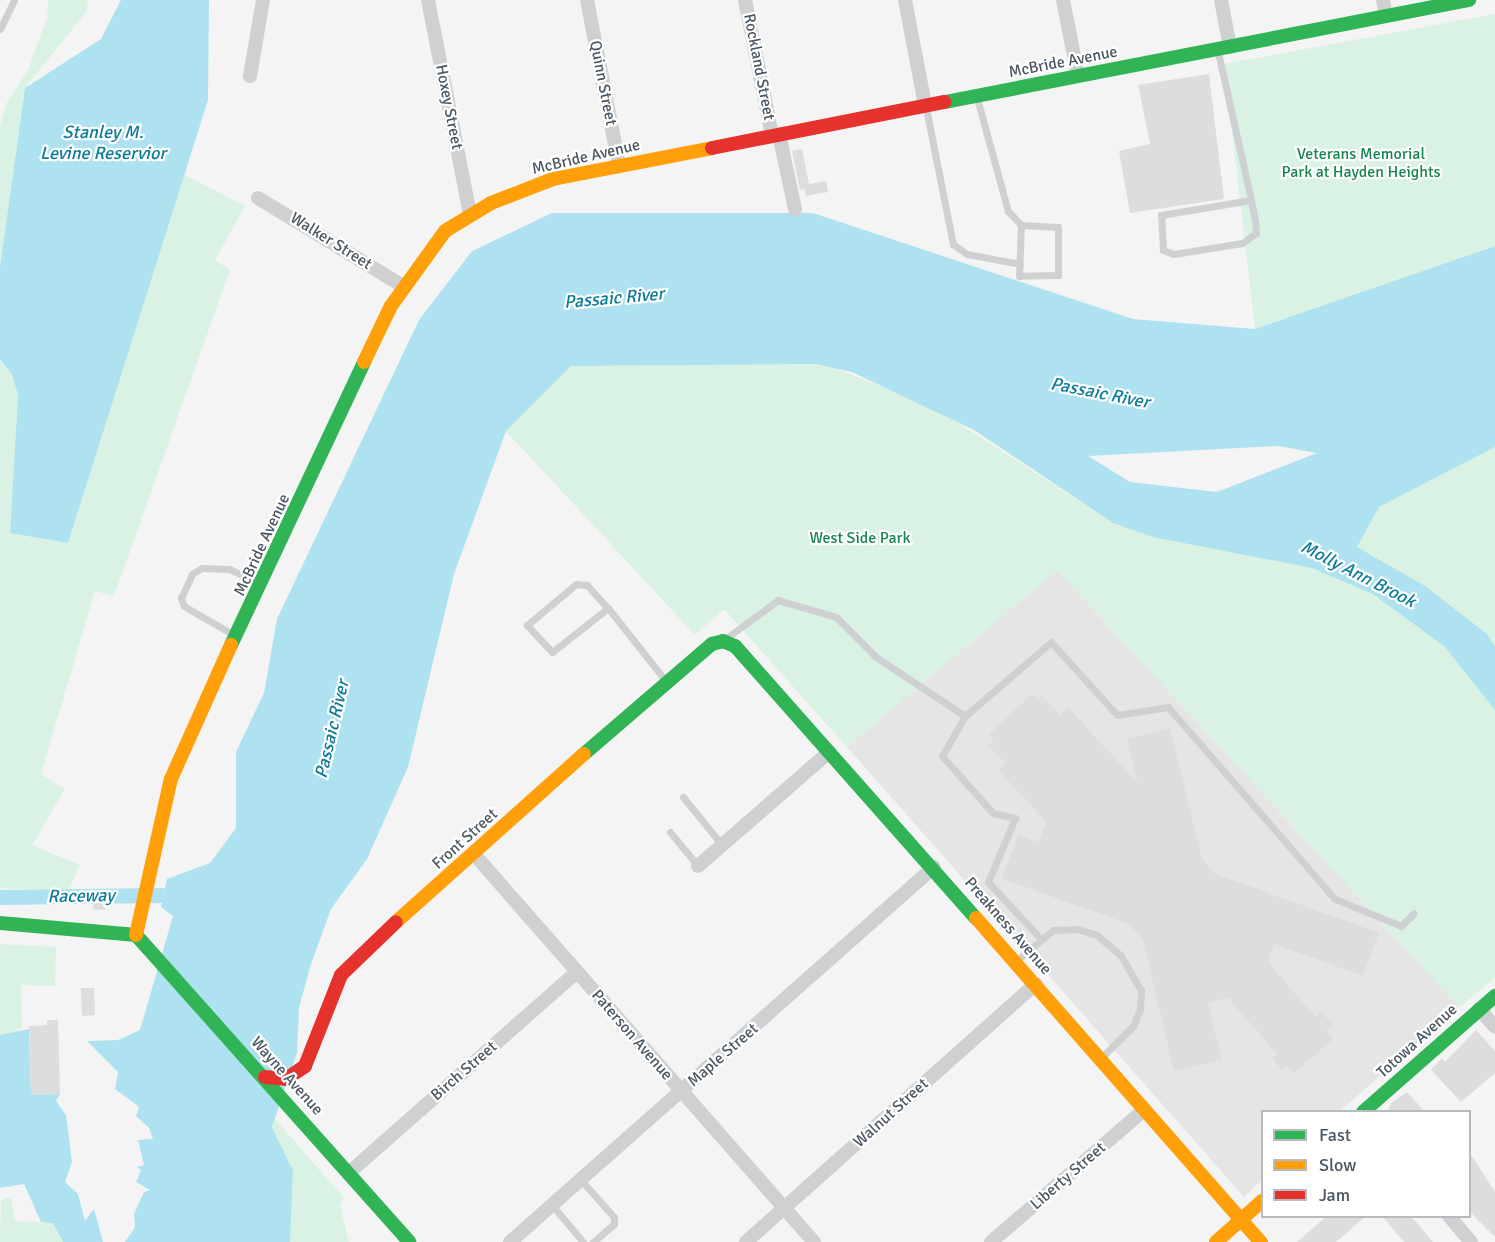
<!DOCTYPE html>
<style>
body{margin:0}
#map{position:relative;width:1495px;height:1242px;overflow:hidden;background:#f4f4f4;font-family:Signika,sans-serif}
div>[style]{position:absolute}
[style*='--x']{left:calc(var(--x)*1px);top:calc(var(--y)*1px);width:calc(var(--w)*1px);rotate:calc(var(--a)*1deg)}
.education>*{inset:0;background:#e6e5e6}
.green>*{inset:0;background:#d9f2e3}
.water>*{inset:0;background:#aee2f0}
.canal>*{height:15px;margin:-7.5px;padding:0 7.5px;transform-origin:7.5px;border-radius:7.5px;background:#aee2f0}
.building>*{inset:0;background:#ddddde}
.lane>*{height:7px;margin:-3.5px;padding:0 3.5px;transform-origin:3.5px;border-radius:3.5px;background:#ced0d2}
.street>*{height:14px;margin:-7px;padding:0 7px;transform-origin:7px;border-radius:7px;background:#ced0d2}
.fast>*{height:14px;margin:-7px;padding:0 7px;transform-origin:7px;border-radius:7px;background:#30b455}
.slow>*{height:14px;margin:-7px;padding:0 7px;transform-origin:7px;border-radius:7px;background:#ff9f0a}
.jam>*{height:14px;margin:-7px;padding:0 7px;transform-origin:7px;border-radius:7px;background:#e5322d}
span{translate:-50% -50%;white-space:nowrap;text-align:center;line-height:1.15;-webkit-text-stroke:4.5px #fff;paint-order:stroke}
.street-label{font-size:16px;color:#4a5661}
.park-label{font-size:16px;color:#17864f}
.water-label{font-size:18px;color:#0c7c9b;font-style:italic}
.legend{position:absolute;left:1261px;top:1110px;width:210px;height:108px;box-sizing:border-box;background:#fff;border:2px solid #b7bbc0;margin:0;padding:8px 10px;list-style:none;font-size:18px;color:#4a5661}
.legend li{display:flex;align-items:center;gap:12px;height:30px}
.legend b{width:30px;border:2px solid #b7bbc0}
</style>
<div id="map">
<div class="education">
<i style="clip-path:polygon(1057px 570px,1459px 1007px,1340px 1111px,1262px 1112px,1262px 1180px,1244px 1197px,847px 747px)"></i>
</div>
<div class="green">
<i style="clip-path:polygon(48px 0,88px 0,86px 12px,25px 88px,0 267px,0 125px,6px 104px,28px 70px,47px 18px)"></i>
<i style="clip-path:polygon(1495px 14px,1495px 246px,1255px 329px,1224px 64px)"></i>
<i style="clip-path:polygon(183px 174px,245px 206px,215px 260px,230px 270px,114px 596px,95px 591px,41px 774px,65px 789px,32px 845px,80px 865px,68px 891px,0 888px,0 359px,12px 375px,18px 395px,10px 532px,68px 543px)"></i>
<i style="clip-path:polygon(825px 364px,935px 408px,1113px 523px,1379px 507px,1495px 447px,1495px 978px,1459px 1007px,1057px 570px,847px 747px,724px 609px,695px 635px,506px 431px,571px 366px)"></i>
<i style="clip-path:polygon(0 944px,56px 947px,55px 986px,21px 985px,22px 1029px,0 1036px)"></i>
<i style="clip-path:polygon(275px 1119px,344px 1198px,340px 1205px,349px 1242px,290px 1242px,293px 1171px,272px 1127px)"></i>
<i style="clip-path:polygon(11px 1197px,15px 1221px,53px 1223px,63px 1242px,0 1242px,1px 1200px)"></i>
</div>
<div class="water">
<i style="clip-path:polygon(121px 0,209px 0,208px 100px,68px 543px,10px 533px,18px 395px,12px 375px,0 359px,0 267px,25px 88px,101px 39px)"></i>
<i style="clip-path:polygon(evenodd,552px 213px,813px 213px,1133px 319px,1255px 329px,1495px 246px,1495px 447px,1379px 507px,1357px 547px,1425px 586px,1487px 634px,1495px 647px,1495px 710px,1445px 647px,1373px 594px,1312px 568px,1153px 537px,1113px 523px,974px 430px,852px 372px,816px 364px,571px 366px,506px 431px,454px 574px,408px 767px,367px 859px,331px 909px,310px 967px,299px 1008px,297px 1053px,272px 1127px,293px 1171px,290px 1242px,125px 1242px,135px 1227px,134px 1214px,144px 1192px,150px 1190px,136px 1182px,141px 1170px,137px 1167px,144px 1165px,138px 1140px,153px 1139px,149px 1128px,136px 1116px,139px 1107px,115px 1089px,118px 1072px,87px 1041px,118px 1040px,140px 1030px,173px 916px,161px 907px,167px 879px,210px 863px,236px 828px,236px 752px,264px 693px,277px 619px,419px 320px,472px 251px,552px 213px,1278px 446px,1317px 453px,1217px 492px,1130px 482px,1088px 456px,1278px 446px)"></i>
<i style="clip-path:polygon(29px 1029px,31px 1095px,60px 1094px,56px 1101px,66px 1115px,72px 1162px,65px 1182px,78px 1194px,85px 1221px,94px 1209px,103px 1242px,63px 1242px,53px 1223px,41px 1222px,24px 1184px,0 1188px,0 1035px)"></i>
</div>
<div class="canal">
<i style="--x:0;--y:897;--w:161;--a:-0.7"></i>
</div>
<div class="building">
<i style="clip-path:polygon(1209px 74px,1224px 199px,1130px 213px,1119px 151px,1150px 144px,1138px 85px)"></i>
<i style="clip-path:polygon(802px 149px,809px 184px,826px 181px,828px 192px,806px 196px,804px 189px,800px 190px,792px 151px)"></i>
<i style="clip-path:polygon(1032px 694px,1038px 700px,1042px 696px,1060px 715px,1068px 707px,1137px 782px,1127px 739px,1170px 728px,1202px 859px,1216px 874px,1379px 933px,1363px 976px,1274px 944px,1268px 962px,1315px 1017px,1321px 1011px,1333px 1025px,1326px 1030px,1333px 1039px,1294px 1073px,1287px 1065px,1282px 1070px,1272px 1058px,1277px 1054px,1228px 998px,1208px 1003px,1222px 1060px,1174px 1071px,1143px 940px,1129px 924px,1002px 879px,1018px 835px,1038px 842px,1046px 822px,998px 770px,1005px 763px,988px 745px,994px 739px,989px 734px)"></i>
<i style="clip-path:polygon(94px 890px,106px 891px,105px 910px,93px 909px)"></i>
<i style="clip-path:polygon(81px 988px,94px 988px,95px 1015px,82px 1016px)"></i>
<i style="clip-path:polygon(47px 1020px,58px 1020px,60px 1094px,31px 1095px,29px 1026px,47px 1025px)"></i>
<i style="clip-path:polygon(1476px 1030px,1495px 1051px,1495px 1073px,1461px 1102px,1431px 1070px,1442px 1058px,1445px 1062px)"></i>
<i style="clip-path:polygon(1407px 1092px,1425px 1112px,1387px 1112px,1391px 1103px)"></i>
<i style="clip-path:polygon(1470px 1153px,1495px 1192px,1495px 1237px,1470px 1212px)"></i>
<i style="clip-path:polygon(1327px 1216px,1366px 1216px,1336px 1242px,1297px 1242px)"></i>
<i style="clip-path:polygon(1382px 1216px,1411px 1216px,1433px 1242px,1404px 1242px)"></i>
</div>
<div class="lane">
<i style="--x:0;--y:29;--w:32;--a:-64"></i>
<i style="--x:1218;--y:52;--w:152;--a:77.4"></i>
<i style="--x:1251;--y:200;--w:21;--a:79"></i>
<i style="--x:1255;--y:221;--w:12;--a:85"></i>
<i style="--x:1256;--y:233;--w:17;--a:144"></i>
<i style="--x:1242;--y:243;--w:69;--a:170.8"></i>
<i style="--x:1174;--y:254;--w:12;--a:-160"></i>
<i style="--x:1163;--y:250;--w:35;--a:-93"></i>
<i style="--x:1161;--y:215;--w:91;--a:-9.5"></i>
<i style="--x:977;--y:98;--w:117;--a:74.7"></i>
<i style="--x:1008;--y:211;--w:19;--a:47"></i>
<i style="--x:1021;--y:225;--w:37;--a:3"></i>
<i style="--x:1058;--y:227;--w:48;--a:90"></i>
<i style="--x:1058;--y:275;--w:39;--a:179"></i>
<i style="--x:1019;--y:276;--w:51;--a:-87.8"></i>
<i style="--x:926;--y:108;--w:139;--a:78.8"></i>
<i style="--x:953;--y:244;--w:17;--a:36"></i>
<i style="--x:967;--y:254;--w:54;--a:10.7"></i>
<i style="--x:608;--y:608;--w:71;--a:141.8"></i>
<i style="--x:552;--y:652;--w:37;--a:-133"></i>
<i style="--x:527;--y:625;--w:64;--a:-39.9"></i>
<i style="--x:576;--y:584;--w:11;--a:5"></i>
<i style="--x:587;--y:585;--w:31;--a:48"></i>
<i style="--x:608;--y:608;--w:92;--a:51.6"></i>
<i style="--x:234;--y:635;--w:58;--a:-149.9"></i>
<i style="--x:184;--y:606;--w:9;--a:-111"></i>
<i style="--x:181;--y:598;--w:26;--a:-65"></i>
<i style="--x:192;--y:574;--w:12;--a:-31"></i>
<i style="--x:202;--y:568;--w:27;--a:2"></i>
<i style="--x:229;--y:569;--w:34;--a:24"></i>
<i style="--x:725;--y:639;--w:66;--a:-36.3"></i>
<i style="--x:778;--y:600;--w:60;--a:16.3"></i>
<i style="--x:836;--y:617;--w:57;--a:45"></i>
<i style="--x:876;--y:657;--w:107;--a:33.5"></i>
<i style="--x:965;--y:716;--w:46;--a:119.9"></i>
<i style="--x:942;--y:756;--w:76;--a:48.2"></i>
<i style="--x:993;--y:813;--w:23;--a:13"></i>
<i style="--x:1015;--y:818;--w:69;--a:112.9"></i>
<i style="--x:988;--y:882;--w:78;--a:47.1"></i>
<i style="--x:965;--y:716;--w:113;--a:-40.7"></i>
<i style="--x:1051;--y:642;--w:98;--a:47.9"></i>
<i style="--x:1117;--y:715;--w:52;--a:-8.9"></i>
<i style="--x:1168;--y:707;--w:254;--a:49"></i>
<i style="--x:1335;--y:899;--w:71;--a:22.2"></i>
<i style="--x:1401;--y:926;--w:18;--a:-45"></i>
<i style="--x:683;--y:797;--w:62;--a:50.9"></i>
<i style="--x:670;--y:832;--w:44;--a:50.5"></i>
<i style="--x:1017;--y:960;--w:47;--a:-39.8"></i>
<i style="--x:1053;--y:930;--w:25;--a:-2"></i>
<i style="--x:1078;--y:929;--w:20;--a:18"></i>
<i style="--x:1097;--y:935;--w:32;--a:41"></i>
<i style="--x:1121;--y:956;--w:39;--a:60"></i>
<i style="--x:1141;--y:990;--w:19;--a:93"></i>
<i style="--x:1140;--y:1009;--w:18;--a:112"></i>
<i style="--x:1133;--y:1026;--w:45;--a:135"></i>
<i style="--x:581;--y:1180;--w:50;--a:48.3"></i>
<i style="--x:614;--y:1217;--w:7;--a:90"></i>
<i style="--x:614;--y:1224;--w:28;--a:139"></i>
<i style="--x:552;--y:1205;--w:48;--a:50"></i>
</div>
<div class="street">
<i style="--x:428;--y:0;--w:219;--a:78.9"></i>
<i style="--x:587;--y:0;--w:168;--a:79"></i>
<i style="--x:745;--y:0;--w:138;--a:78.7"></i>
<i style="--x:905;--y:0;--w:107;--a:79.2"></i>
<i style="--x:1063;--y:0;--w:77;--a:78.8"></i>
<i style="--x:1221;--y:0;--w:48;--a:79.2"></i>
<i style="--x:1383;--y:0;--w:16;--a:79"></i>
<i style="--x:250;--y:76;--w:77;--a:-80.3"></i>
<i style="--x:779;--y:134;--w:77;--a:78"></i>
<i style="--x:258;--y:198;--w:170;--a:31.3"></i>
<i style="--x:474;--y:854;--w:516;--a:48.77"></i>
<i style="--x:698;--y:866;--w:174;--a:-41"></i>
<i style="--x:1479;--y:1009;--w:24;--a:48"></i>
<i style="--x:351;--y:1171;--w:301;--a:-41.4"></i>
<i style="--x:1449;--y:1216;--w:34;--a:50"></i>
<i style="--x:510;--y:1242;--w:566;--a:-41.49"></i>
<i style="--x:746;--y:1242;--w:388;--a:-41.7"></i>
<i style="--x:991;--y:1242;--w:203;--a:-40.8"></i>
</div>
<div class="fast">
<i style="--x:945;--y:102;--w:534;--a:-11.02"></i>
<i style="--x:231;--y:645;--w:313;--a:-64.8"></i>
<i style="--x:584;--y:754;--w:169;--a:-40.7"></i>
<i style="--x:712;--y:644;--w:11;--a:-15"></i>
<i style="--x:723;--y:641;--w:13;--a:23"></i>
<i style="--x:735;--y:646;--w:363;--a:48.5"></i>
<i style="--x:0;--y:923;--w:137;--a:5"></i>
<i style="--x:136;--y:935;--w:411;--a:48.3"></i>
<i style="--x:1363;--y:1112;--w:176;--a:-41.3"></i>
</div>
<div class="slow">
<i style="--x:364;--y:362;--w:62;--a:-64.3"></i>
<i style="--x:391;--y:306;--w:92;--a:-54.2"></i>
<i style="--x:445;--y:231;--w:54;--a:-31.3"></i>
<i style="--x:491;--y:203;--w:66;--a:-21.2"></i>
<i style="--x:553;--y:179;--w:162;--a:-11"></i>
<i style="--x:976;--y:918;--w:432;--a:48.7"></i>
<i style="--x:396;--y:922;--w:252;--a:-41.8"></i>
<i style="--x:136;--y:935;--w:160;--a:-77.4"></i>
<i style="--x:171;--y:779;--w:147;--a:-65.9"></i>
<i style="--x:1216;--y:1242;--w:62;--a:-41.7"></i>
</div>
<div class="jam">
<i style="--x:712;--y:148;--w:237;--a:-11.2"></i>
<i style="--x:265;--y:1077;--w:21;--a:5"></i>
<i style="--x:286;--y:1079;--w:23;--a:-34"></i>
<i style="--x:305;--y:1066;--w:98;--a:-68.4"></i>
<i style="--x:341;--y:975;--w:76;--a:-43.9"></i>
</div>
<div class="street-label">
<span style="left:1063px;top:62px;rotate:-11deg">McBride Avenue</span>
<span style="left:759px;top:67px;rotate:79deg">Rockland Street</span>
<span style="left:603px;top:83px;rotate:79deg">Quinn Street</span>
<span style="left:449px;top:107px;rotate:79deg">Hoxey Street</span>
<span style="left:586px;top:157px;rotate:-13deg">McBride Avenue</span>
<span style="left:331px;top:241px;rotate:32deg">Walker Street</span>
<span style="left:262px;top:545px;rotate:-65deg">McBride Avenue</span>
<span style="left:465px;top:839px;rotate:-42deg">Front Street</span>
<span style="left:1008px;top:926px;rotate:49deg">Preakness Avenue</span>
<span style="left:632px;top:1035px;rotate:49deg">Paterson Avenue</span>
<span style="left:1417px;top:1041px;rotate:-42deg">Totowa Avenue</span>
<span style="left:723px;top:1055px;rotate:-41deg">Maple Street</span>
<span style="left:464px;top:1071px;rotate:-41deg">Birch Street</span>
<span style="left:287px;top:1076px;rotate:48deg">Wayne Avenue</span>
<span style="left:891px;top:1113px;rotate:-42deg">Walnut Street</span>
<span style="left:1068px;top:1176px;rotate:-41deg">Liberty Street</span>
</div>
<div class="park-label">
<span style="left:1361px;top:163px">Veterans Memorial<br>Park at Hayden Heights</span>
<span style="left:860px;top:538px">West Side Park</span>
</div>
<div class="water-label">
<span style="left:103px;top:143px">Stanley M.<br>Levine Reservior</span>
<span style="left:614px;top:298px;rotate:-5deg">Passaic River</span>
<span style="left:1100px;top:393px;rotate:11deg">Passaic River</span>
<span style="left:1358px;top:574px;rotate:27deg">Molly Ann Brook</span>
<span style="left:332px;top:729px;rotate:-77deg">Passaic River</span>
<span style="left:81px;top:896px;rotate:-1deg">Raceway</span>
</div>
<ul class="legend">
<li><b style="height:8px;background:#30b455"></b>Fast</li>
<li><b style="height:8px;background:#ff9f0a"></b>Slow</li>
<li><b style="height:8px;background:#e5322d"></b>Jam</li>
</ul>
</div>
